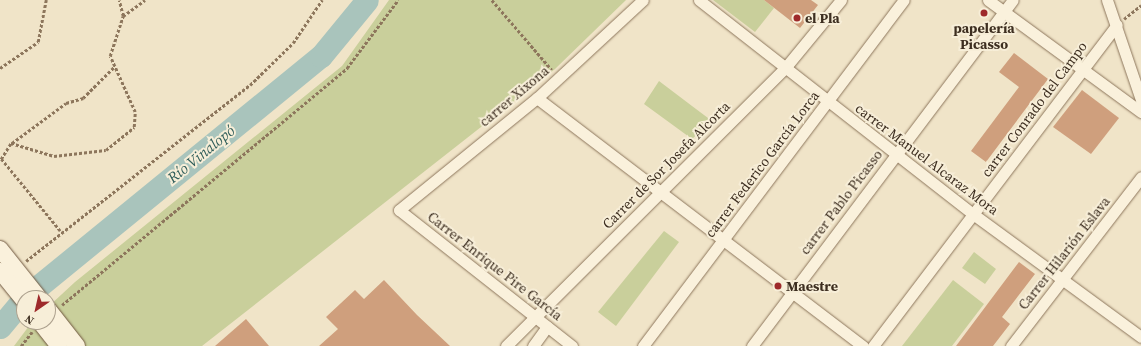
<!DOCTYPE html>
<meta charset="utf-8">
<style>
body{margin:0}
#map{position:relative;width:1141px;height:346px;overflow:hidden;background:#f0e4c8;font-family:"Source Serif 4",serif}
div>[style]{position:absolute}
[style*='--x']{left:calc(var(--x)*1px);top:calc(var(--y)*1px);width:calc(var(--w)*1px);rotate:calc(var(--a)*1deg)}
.green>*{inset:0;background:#c9cf9b}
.river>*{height:23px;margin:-11.5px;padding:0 11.5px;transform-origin:11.5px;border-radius:11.5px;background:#a9c4bc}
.building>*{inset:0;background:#cf9f7d}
.path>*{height:2.5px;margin-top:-1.25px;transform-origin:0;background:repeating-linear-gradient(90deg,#8d765c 0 3px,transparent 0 5px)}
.roads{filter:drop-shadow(0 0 1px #8d765c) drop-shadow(0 0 1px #8d765c)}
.street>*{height:11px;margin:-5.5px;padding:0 5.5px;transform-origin:5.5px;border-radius:5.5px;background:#faf1dc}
.bridges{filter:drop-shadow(0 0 1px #6f573f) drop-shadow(0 0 1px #6f573f)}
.secondary-bridge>*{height:16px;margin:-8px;padding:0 8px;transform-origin:8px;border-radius:8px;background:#faf1dc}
.dots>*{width:11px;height:11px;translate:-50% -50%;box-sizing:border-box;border:2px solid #f7eed8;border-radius:50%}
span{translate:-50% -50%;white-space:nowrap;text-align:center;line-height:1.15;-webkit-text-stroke:4px #f7eed8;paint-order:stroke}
.poi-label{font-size:14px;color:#3d2e20;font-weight:700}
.left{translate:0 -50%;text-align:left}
.street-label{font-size:14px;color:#3d2e20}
.water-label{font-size:15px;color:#2f5d5a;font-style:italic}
.north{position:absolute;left:16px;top:290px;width:40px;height:40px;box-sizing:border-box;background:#f7eed8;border:1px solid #ada18e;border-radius:50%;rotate:214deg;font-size:11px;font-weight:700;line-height:16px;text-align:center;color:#3d2e20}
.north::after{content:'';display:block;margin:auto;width:14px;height:18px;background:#9e2a2b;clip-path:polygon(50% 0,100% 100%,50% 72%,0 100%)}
</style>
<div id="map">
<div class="green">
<i style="clip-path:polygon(389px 0,626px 0,555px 69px,202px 346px,14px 346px,32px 322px,48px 322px,48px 307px,75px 282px,342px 66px)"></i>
<i style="clip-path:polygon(713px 0,764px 0,774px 8px,755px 32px)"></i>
<i style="clip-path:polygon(659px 81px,692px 106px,712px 121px,692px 139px,644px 104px)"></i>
<i style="clip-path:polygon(664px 231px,679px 242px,616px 326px,598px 312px)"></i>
<i style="clip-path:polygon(974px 252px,996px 269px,985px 284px,962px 268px)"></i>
<i style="clip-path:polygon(953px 280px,984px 304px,952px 346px,902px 346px)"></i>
</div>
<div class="river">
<i style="--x:24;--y:298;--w:383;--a:-39.2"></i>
<i style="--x:321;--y:56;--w:72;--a:-50.6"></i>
<i style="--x:0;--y:327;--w:38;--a:-50"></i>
</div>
<div class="building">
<i style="clip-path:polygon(764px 0,811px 0,818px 5px,800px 28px)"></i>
<i style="clip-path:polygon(1014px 53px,1048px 79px,986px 162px,971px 151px,1019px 87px,999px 72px)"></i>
<i style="clip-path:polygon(1082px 90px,1119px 118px,1091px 154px,1053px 127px)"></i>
<i style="clip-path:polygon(1019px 262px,1035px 274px,1002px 317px,1010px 324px,993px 346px,956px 346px)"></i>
<i style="clip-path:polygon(384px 280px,417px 315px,450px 346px,319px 346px,338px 329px,326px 317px,355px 290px,364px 299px)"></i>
<i style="clip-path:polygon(246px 319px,269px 346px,215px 346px)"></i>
</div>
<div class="path">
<i style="--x:492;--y:0;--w:92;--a:49.4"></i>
<i style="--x:123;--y:16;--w:27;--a:-36"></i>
<i style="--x:1124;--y:19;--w:22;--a:-39"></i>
<i style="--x:0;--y:68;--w:46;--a:-34.4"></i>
<i style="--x:38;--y:42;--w:43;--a:-79.2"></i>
<i style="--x:12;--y:143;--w:67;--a:-36.5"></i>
<i style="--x:66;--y:103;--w:18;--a:-16"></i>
<i style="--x:83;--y:98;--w:45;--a:-45"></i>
<i style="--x:60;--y:231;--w:93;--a:-129.3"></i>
<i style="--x:1;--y:159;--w:19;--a:-58"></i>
<i style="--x:11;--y:143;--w:45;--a:16.8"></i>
<i style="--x:54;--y:156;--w:52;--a:-6.6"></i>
<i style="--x:106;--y:150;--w:36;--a:-39"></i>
<i style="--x:134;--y:127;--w:15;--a:-86"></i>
<i style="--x:135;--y:112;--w:61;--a:-114.1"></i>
<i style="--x:110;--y:56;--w:42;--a:-72"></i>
<i style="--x:123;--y:16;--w:16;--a:-104"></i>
<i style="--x:26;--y:261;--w:285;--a:-38.2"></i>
<i style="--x:250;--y:85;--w:60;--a:-44.3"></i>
<i style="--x:293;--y:43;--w:52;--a:-56"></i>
<i style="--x:62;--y:305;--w:371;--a:-39.7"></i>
<i style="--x:347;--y:68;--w:85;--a:-53.1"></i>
<i style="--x:21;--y:346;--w:18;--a:-52"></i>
</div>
<div class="roads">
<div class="street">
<i style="--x:699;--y:0;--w:348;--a:38"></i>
<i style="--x:973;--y:214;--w:208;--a:36.2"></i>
<i style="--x:988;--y:0;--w:190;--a:36.2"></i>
<i style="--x:1107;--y:0;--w:106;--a:71.2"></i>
<i style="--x:537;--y:98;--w:410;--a:37.3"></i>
<i style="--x:506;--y:346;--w:394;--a:-44.9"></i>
<i style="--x:785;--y:68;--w:88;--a:-50.5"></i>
<i style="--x:533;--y:346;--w:24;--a:-54"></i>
<i style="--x:572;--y:346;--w:220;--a:-141.8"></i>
<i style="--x:399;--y:210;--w:178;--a:-39.1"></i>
<i style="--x:537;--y:98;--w:144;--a:-42.8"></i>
<i style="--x:643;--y:346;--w:433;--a:-53"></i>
<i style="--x:752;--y:346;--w:433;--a:-53"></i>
<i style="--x:873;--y:346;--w:403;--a:-52.8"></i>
<i style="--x:1011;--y:346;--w:213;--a:-52.4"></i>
</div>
</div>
<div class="bridges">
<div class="secondary-bridge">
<i style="--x:0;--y:249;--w:63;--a:51.5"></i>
<i style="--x:0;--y:271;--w:38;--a:51"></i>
<i style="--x:48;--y:309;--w:47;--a:51.9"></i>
<i style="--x:40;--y:322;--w:31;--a:52"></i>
</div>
</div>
<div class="dots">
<i style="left:984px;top:13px;background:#9e2a2b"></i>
<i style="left:797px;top:18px;background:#9e2a2b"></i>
<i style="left:778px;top:286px;background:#9e2a2b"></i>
</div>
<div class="poi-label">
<span class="left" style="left:805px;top:18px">el Pla</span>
<span style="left:984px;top:36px">papelería<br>Picasso</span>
<span class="left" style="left:786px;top:286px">Maestre</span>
</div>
<div class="street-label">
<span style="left:514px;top:96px;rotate:-40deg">carrer Xixona</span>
<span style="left:1034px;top:109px;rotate:-53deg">carrer Conrado del Campo</span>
<span style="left:927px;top:159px;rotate:37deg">carrer Manuel Alcaraz Mora</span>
<span style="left:762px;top:164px;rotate:-53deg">carrer Federico García Lorca</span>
<span style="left:666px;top:165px;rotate:-45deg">Carrer de Sor Josefa Alcorta</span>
<span style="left:841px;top:202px;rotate:-53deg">carrer Pablo Picasso</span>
<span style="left:1064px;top:253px;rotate:-52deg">Carrer Hilarión Eslava</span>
<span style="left:495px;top:266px;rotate:38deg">Carrer Enrique Pire García</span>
</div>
<div class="water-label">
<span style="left:201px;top:154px;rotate:-39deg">Río Vinalopó</span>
</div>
<div class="north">N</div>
</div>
